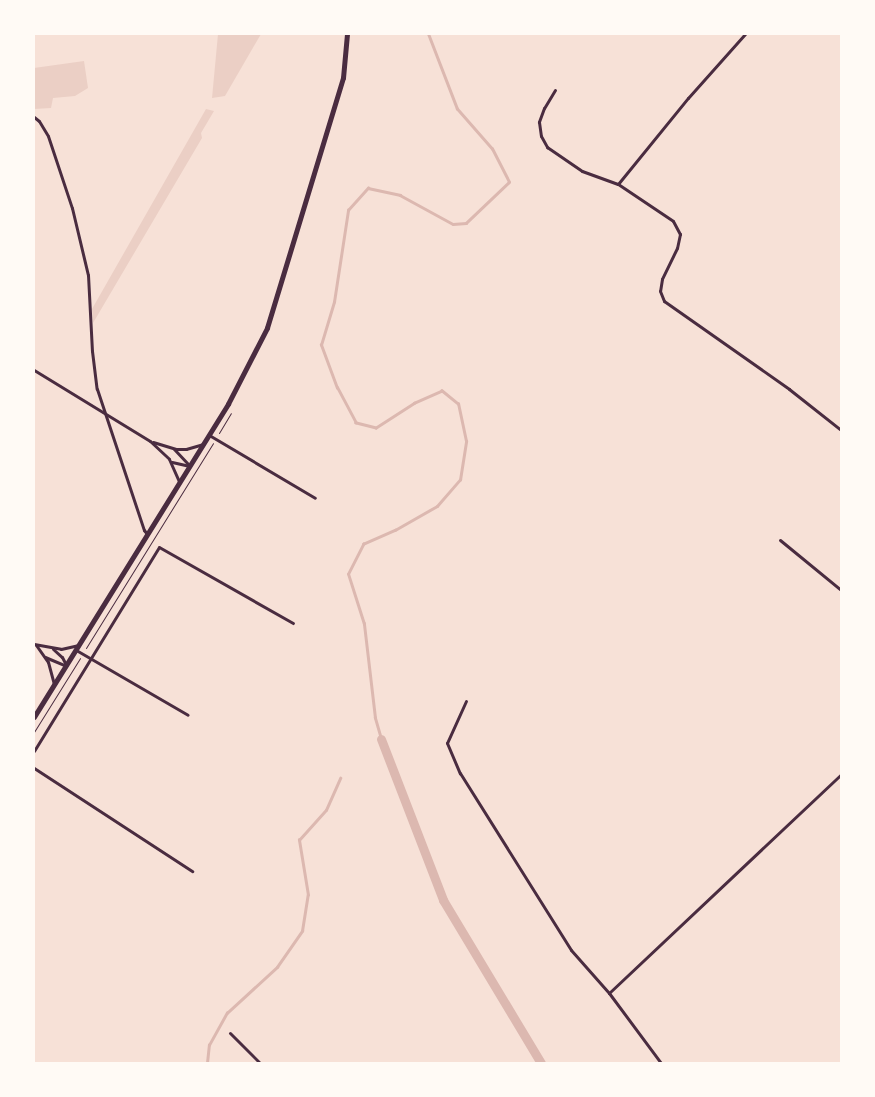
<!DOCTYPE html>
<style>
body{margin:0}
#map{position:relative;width:875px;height:1097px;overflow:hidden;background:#f7e1d7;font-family:"Archivo Narrow",sans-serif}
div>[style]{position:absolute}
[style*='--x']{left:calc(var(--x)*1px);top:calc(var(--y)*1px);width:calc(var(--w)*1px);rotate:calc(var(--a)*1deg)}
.green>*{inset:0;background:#ebcfc5}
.stream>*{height:2.5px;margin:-1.25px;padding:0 1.25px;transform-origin:1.25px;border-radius:1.25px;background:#dcb8b0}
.canal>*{height:9px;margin:-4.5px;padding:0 4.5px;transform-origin:4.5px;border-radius:4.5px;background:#dcb8b0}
.path>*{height:1px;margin:-0.5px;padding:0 0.5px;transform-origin:0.5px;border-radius:0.5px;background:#4a2c40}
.minor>*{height:3px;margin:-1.5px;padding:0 1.5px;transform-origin:1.5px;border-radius:1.5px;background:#4a2c40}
.tertiary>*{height:4.5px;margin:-2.25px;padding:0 2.25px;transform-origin:2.25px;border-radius:2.25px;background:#4a2c40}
span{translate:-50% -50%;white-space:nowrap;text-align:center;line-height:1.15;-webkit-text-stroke:4px #fffaf5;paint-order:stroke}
.frame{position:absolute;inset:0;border:35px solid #fffaf5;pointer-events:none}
</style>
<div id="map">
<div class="green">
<i style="clip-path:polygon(218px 34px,261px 34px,225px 96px,212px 98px)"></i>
<i style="clip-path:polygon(84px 61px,88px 88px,75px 96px,53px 98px,51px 108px,34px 109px,34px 68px)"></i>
<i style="clip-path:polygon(206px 109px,214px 111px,201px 133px,202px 138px,93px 323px,92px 309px)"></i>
</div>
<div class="stream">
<i style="--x:381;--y:739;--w:22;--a:-106"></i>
<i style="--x:375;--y:718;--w:95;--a:-96.7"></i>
<i style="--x:364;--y:624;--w:52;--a:-107.7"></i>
<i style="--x:348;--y:574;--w:34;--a:-63"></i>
<i style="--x:363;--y:544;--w:35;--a:-24"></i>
<i style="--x:395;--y:530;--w:48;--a:-29.7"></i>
<i style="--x:437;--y:506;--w:35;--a:-49"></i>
<i style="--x:460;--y:480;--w:39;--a:-81"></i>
<i style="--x:466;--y:441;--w:38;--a:-102"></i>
<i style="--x:458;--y:404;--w:21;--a:-141"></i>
<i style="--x:442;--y:391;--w:30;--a:156"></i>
<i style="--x:415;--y:403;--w:46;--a:147.3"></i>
<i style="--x:376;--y:428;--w:21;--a:-166"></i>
<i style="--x:356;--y:423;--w:40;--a:-118"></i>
<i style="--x:337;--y:388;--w:46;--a:-110.4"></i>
<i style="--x:321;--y:345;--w:45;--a:-73.2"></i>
<i style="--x:334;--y:302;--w:93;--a:-81.3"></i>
<i style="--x:348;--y:210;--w:30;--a:-48"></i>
<i style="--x:368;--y:188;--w:33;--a:12"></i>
<i style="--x:400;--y:195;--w:60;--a:28.7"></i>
<i style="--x:453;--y:224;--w:13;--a:-4"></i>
<i style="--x:466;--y:223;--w:59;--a:-43.6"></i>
<i style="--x:509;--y:182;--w:37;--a:-117"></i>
<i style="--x:492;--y:149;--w:53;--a:-131.2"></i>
<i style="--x:457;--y:109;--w:80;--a:-111.1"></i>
<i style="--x:207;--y:1063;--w:18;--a:-84"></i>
<i style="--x:209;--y:1045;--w:37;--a:-61"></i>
<i style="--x:227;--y:1013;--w:68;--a:-42.6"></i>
<i style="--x:277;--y:967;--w:44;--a:-55.2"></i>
<i style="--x:302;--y:931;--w:36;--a:-81"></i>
<i style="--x:308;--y:895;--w:56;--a:-99.3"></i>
<i style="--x:299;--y:840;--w:40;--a:-48"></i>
<i style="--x:326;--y:810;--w:35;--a:-66"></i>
</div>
<div class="canal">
<i style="--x:381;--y:739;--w:173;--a:68.9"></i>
<i style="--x:443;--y:900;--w:190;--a:59"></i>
</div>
<div class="path">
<i style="--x:219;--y:433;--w:23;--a:-59"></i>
<i style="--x:86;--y:648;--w:241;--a:-58.2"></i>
<i style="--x:34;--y:732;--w:87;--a:-58.1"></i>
</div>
<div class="minor">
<i style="--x:555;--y:90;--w:21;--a:121"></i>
<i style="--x:544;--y:108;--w:15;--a:110"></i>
<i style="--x:539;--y:122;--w:14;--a:82"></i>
<i style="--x:541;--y:136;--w:13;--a:61"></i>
<i style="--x:547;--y:147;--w:42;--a:34.4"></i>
<i style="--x:582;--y:171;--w:38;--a:20"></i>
<i style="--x:618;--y:184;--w:66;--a:33.9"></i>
<i style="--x:673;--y:221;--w:15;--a:62"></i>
<i style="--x:680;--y:234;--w:14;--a:102"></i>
<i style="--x:677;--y:248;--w:34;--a:116"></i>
<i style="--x:662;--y:279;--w:12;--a:99"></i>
<i style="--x:660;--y:291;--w:11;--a:68"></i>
<i style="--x:664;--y:301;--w:153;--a:35.1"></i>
<i style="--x:789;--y:389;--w:66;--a:38.3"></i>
<i style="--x:34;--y:117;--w:6;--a:39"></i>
<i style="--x:39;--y:121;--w:17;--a:59"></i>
<i style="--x:48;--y:136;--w:76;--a:71.6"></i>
<i style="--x:72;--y:208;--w:69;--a:76.6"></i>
<i style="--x:88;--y:275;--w:76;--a:87"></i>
<i style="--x:92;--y:351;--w:38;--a:83"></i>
<i style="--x:97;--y:389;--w:149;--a:71.6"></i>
<i style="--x:144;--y:530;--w:5;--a:53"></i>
<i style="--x:618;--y:184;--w:111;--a:-50.9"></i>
<i style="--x:688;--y:98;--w:86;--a:-48.3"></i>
<i style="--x:34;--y:370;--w:136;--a:31.5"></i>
<i style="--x:150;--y:441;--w:26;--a:43"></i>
<i style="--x:169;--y:459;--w:24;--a:66"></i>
<i style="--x:209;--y:435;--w:123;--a:30.7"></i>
<i style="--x:153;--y:442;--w:24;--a:17"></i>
<i style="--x:176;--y:449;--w:10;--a:0"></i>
<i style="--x:186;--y:449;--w:18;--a:-16"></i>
<i style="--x:174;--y:449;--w:23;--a:47"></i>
<i style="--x:172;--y:462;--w:18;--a:13"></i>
<i style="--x:780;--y:540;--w:79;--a:39.3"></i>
<i style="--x:34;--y:644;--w:27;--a:10"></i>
<i style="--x:61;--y:649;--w:17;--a:-13"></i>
<i style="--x:36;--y:645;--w:21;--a:55"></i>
<i style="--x:48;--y:662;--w:23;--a:75"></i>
<i style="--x:53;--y:649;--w:12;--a:42"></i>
<i style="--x:62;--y:657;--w:9;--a:63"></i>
<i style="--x:76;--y:650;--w:129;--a:30.1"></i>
<i style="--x:45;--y:657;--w:23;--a:23"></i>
<i style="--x:466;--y:701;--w:46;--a:114.3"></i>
<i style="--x:447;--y:743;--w:33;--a:67"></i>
<i style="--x:460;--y:773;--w:209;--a:57.9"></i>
<i style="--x:571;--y:950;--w:57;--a:48.5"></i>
<i style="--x:609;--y:993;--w:87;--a:53.4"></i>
<i style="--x:34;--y:751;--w:239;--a:-58.5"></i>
<i style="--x:159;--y:547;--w:154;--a:29.6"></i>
<i style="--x:34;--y:768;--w:189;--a:33.1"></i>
<i style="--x:609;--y:993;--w:319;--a:-43.3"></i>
<i style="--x:230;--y:1033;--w:42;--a:45"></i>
</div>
<div class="tertiary">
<i style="--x:34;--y:717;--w:368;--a:-58.2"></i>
<i style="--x:228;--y:404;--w:85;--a:-62.8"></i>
<i style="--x:267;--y:328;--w:261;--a:-73.1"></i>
<i style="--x:343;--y:78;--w:44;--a:-84.8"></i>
</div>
<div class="frame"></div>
</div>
